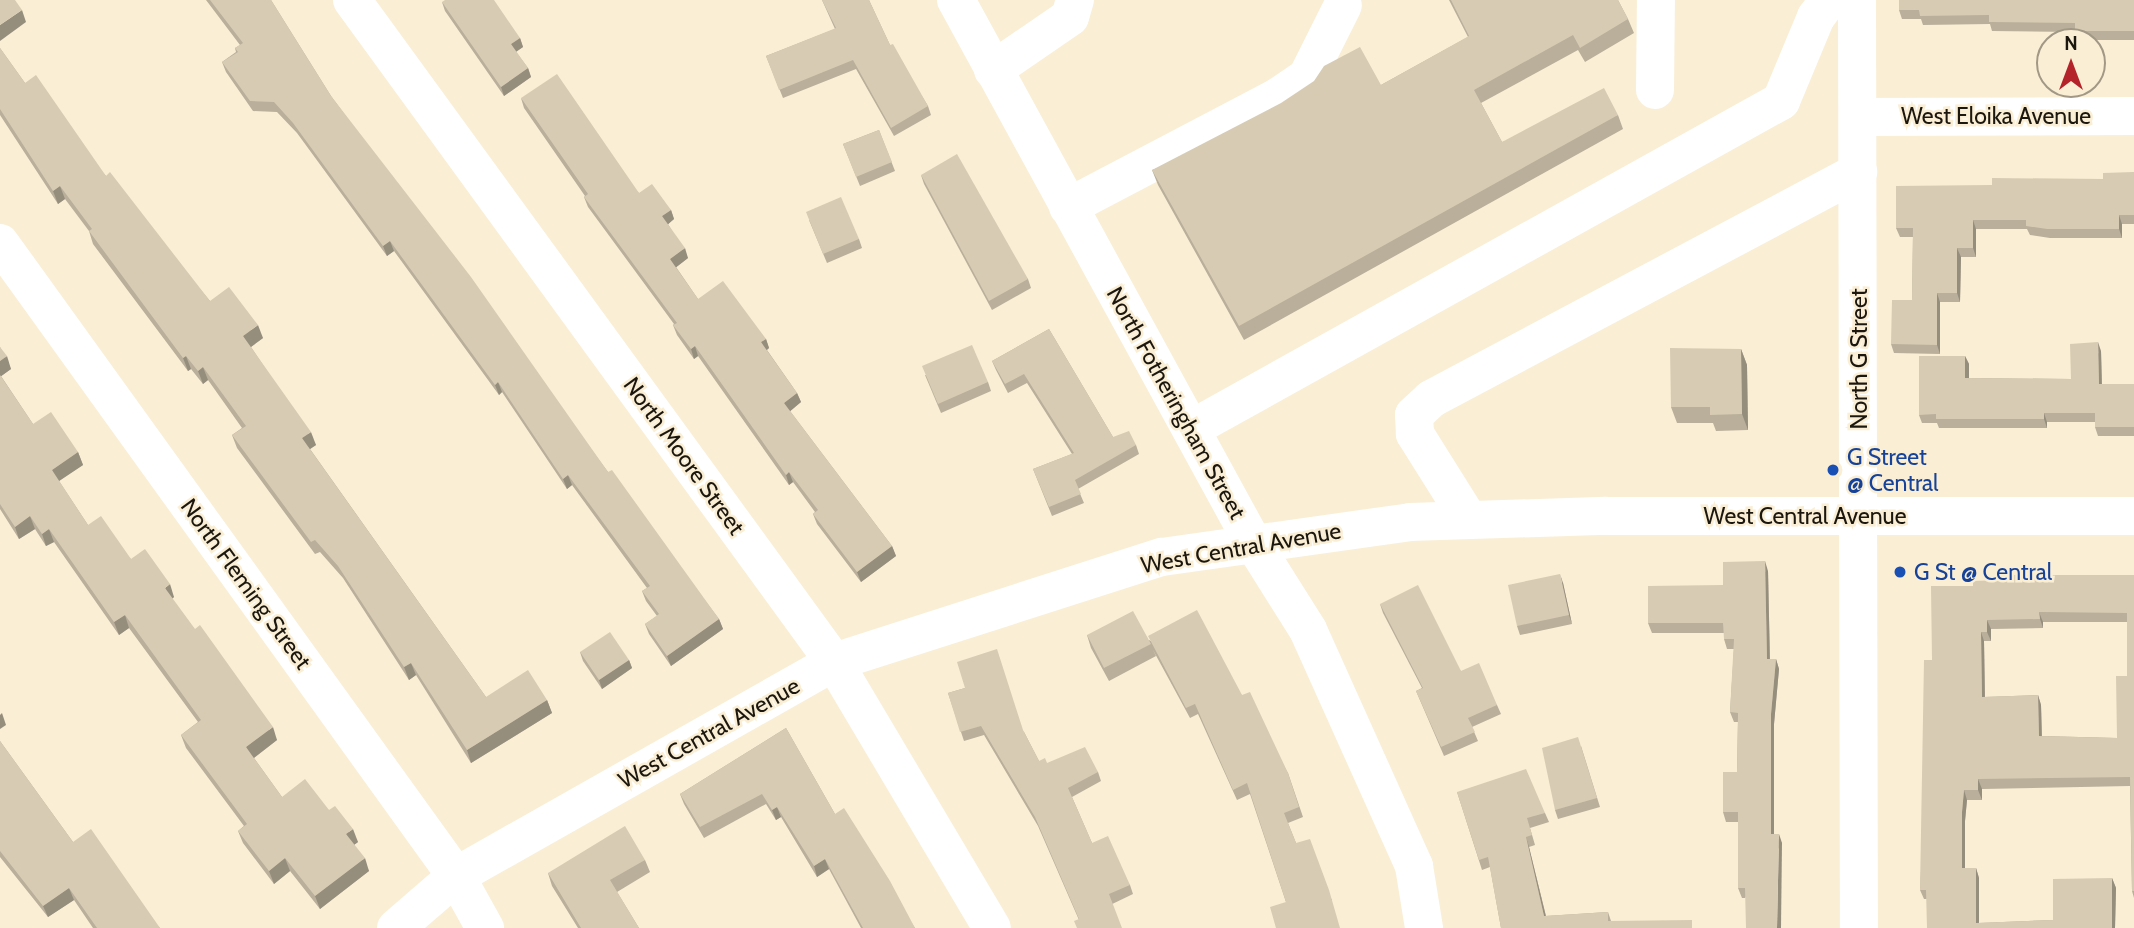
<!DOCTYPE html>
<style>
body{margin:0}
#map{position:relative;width:2134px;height:928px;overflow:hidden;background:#faeed5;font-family:Cabin,sans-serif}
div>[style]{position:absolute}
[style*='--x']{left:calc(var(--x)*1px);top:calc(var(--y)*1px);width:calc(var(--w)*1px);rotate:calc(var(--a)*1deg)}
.minor>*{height:38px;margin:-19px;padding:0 19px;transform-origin:19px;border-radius:19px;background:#fff}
.wall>*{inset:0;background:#b9af9a}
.shaded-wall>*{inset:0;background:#968e7d}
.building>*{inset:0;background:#d7cbb3}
.dots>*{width:19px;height:19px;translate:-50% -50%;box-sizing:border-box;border:4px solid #faeed5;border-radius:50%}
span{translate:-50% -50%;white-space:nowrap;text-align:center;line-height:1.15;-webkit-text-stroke:5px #faeed5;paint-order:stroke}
.street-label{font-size:23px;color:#1b160e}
.transit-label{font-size:23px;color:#164399}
.left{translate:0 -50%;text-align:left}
.north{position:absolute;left:2036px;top:28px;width:70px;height:70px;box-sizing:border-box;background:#faeed5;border:2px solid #a19885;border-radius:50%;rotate:0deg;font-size:19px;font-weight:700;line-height:28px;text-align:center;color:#1b160e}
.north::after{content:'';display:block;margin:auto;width:24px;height:32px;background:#b4232a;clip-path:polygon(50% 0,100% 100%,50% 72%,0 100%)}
</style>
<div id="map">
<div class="minor">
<i style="--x:352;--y:0;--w:819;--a:53.94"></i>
<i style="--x:834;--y:662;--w:309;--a:59.3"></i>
<i style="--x:956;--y:0;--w:617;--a:61.32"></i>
<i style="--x:1252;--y:541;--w:105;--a:57.8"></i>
<i style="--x:1308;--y:630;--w:259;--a:65.8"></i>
<i style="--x:1414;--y:866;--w:63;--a:80.8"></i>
<i style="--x:1857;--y:0;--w:928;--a:89.88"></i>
<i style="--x:993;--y:70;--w:93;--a:-34.5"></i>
<i style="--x:1070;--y:17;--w:18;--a:-74"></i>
<i style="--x:1655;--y:90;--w:90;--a:-89.4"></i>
<i style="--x:1858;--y:117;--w:276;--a:-0.2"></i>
<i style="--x:1068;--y:207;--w:235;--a:-27.7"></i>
<i style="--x:1276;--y:98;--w:37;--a:-34"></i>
<i style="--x:1307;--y:77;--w:80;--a:-63.4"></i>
<i style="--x:0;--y:243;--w:780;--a:54.23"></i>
<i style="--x:456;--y:876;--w:60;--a:60.9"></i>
<i style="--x:1191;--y:429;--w:675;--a:-29.07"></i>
<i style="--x:1781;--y:101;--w:91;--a:-67.4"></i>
<i style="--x:1816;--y:17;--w:21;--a:-53"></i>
<i style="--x:1469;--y:520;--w:102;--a:-122.1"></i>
<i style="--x:1415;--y:434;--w:19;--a:-93"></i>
<i style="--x:1414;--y:415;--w:23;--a:-43"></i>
<i style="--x:1431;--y:399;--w:484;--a:-28"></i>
<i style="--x:396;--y:928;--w:79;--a:-40.9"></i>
<i style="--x:456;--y:876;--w:434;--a:-29.5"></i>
<i style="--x:834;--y:662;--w:344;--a:-17.8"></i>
<i style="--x:1162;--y:557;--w:250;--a:-8"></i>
<i style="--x:1410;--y:522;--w:196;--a:-1.8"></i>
<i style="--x:1606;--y:516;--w:528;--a:0"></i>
</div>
<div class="wall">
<i style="clip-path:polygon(206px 0,271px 0,331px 96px,608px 472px,719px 619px,723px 629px,671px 666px,649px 634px,645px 624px,657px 616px,646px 601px,642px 591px,647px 588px,572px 485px,567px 489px,502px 392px,499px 395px,394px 251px,387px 256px,297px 133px,277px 112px,253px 111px,226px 72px,222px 62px,236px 52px,235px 48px,240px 45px)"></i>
<i style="clip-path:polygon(822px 0,869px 0,890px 45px,928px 106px,931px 115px,894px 136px,856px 69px,783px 98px,766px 56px,835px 29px)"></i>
<i style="clip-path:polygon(1449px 0,1618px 0,1628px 19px,1634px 33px,1585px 62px,1578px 50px,1481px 103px,1502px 142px,1618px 115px,1623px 129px,1244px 340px,1158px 185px,1152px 170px,1381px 85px,1468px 37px)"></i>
<i style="clip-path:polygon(2134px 0,2134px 40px,2078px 40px,2075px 32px,1992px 31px,1990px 24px,1923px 25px,1921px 19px,1902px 19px,1899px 10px)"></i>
<i style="clip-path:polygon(442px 2px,520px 38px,523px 47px,516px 52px,528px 68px,531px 77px,504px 96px,445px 11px)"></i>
<i style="clip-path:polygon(0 48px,25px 83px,106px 176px,210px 301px,263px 338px,251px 347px,316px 445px,310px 449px,486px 697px,547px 700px,552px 713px,471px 763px,416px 675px,409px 680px,343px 578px,320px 552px,315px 554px,237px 448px,232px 435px,242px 428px,208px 380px,203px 384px,191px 369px,188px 371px,93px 244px,89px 231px,65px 199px,58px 204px,0 115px)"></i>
<i style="clip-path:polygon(521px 98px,639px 193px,671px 210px,674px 219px,668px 224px,688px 258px,676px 267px,698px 299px,766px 339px,769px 348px,767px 350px,797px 393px,801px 402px,790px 411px,892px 546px,896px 556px,861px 582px,817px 524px,813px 514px,815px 512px,793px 482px,789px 485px,698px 356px,694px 359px,677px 335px,673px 325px,674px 324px,588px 207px,584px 197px,585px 196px,524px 108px)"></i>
<i style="clip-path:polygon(879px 130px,895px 171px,860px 186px,843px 144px)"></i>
<i style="clip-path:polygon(2134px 172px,2134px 224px,2122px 224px,2122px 238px,2050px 238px,2030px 235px,2027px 229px,1976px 229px,1976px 257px,1961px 257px,1960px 302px,1940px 302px,1940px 354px,1894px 353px,1891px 344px,1912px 300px,1913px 237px,1900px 237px,1896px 228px,1992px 185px,2103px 179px)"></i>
<i style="clip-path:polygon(921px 175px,1028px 279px,1031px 288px,992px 310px,924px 184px)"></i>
<i style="clip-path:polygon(809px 220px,859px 239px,862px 248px,827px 263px)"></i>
<i style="clip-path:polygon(1049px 329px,1113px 437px,1136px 445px,1139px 454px,1078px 489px,1084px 503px,1052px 516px,1033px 469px,1072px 454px,1027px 383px,1008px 393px,996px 370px,992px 361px)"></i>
<i style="clip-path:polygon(0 347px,11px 369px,1px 376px,33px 424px,78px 452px,83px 465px,59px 481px,88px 525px,131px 559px,174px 597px,172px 599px,277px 740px,254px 758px,282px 797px,329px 810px,358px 842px,354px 845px,369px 871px,320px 909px,290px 871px,274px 884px,243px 843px,238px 831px,244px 826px,186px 748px,181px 735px,198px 722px,129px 628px,119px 635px,54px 542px,46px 546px,35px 529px,19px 539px,0 509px)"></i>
<i style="clip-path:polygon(1741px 349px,1747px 365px,1748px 430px,1716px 431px,1713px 423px,1677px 423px,1671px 407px)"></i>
<i style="clip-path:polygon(2101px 351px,2102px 384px,2134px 384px,2134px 436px,2098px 436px,2095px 427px,2095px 422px,2047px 422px,2047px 428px,1939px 428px,1937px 423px,1922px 423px,1919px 415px,1965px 356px,1969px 364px,1969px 378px,2071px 379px)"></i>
<i style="clip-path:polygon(925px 375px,988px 382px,991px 391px,941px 413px)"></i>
<i style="clip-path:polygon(1768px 571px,1770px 659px,1776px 659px,1779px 669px,1774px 724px,1774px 834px,1782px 843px,1745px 898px,1742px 898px,1738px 888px,1738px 822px,1726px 822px,1723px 812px,1737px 772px,1738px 722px,1734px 722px,1730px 712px,1734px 649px,1727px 649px,1724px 639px,1724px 633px,1652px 633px,1648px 623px,1723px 585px)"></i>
<i style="clip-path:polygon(evenodd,2134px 575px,2134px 898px,2132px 891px,2130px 786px,1982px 789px,1982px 800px,1967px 800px,1965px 821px,1965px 868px,1976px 868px,1979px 878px,1979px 923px,2053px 920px,2112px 878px,2116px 888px,2115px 928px,1927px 928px,1927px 899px,1924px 899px,1920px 890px,1932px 660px,1973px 586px,2134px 575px,2043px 622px,2127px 622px,2127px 676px,2117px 738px,2042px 736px,2041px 705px,2038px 695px,1985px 697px,1984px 641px,1991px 641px,1991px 629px,2043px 628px,2043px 622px)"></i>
<i style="clip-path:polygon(1563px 583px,1572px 624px,1520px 635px,1517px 626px)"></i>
<i style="clip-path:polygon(1380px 604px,1461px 671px,1497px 705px,1501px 714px,1472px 727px,1478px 741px,1444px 756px,1416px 691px,1422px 688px,1383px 613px)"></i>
<i style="clip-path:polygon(1087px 635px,1149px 640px,1242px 695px,1288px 773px,1303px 817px,1288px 823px,1296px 843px,1332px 900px,1286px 902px,1250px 794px,1237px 800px,1198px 714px,1190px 718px,1153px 650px,1156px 656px,1109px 681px,1091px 648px)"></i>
<i style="clip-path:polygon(580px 652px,629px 660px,632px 668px,602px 689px,583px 661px)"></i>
<i style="clip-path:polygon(965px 688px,1024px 732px,1039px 761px,1047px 763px,1098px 772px,1101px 781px,1072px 797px,1092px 843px,1130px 885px,1133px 894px,1079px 920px,1038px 826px,984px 735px,964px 741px,948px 693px)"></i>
<i style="clip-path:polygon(786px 728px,835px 814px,915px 928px,861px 928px,829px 869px,817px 877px,781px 817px,776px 820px,766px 804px,704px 838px,684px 804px,680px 794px)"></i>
<i style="clip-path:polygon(0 741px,73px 842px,160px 928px,93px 928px,74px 900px,48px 917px,0 857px)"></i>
<i style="clip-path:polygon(1581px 746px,1600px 807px,1558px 819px,1555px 810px)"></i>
<i style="clip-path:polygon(1457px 792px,1545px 813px,1549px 822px,1530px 828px,1535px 845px,1529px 847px,1546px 916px,1608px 912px,1611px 921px,1501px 928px,1490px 867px,1482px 870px)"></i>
<i style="clip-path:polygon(645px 860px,650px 872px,617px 892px,639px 928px,578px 928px,552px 886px,548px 873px)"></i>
</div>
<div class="shaded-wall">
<i style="clip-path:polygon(22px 10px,26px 22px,0 41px,0 25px)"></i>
<i style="clip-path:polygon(520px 38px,523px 47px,514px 53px,511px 44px)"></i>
<i style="clip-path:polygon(528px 68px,531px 77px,504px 96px,501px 87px)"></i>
<i style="clip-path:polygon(60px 186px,65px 199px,58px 204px,53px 191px)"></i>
<i style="clip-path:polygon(671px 210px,674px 219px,666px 226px,662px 216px)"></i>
<i style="clip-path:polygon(2119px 215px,2122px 224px,2122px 238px,2119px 229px)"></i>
<i style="clip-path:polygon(1973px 220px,1976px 229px,1976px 257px,1973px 248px)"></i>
<i style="clip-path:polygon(390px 241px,394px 251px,387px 256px,383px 246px)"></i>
<i style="clip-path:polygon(685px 248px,688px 258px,674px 269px,670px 259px)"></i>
<i style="clip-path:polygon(1957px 248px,1961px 257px,1960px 302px,1957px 293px)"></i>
<i style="clip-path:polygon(1937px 293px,1940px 302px,1940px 354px,1937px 345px)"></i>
<i style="clip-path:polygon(258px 325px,263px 338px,248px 349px,243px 336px)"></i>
<i style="clip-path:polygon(766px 339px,769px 348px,764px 352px,761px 342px)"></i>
<i style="clip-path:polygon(2098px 342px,2101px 351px,2102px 393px,2099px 384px)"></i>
<i style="clip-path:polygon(695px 346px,698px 356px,694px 359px,691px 349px)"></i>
<i style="clip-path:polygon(1741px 349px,1747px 365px,1748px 430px,1742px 414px)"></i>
<i style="clip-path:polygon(7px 356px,11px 369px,0 377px,0 361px)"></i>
<i style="clip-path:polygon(186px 356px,191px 369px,188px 371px,183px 358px)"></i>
<i style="clip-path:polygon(1965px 356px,1969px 364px,1969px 387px,1965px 378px)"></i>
<i style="clip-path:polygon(203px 367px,208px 380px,203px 384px,198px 371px)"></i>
<i style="clip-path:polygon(498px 382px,502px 392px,499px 395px,495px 385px)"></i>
<i style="clip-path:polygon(797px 393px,801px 402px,788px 413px,784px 403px)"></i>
<i style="clip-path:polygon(2044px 413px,2047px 422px,2047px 428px,2044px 419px)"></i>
<i style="clip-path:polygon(311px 432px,316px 445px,307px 451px,302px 438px)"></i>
<i style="clip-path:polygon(78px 452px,83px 465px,56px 483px,52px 470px)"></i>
<i style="clip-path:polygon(789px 472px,793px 482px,789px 485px,786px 475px)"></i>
<i style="clip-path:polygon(568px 475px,572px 485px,567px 489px,563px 479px)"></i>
<i style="clip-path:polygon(30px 516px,35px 529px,19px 539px,15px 527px)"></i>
<i style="clip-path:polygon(49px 529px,54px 542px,46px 546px,42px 534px)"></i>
<i style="clip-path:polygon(892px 546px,896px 556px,861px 582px,857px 572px)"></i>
<i style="clip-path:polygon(1765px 561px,1768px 571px,1770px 669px,1767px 659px)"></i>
<i style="clip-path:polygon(1560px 574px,1563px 583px,1572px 624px,1569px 615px)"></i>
<i style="clip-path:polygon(170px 584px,174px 597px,169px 601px,165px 588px)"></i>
<i style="clip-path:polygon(2039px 612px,2043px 622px,2043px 628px,2040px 619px)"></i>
<i style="clip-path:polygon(125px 615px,129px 628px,119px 635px,114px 622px)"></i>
<i style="clip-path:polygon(719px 619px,723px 629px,671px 666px,667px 656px)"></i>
<i style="clip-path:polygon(1987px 620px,1991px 629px,1991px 641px,1987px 632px)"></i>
<i style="clip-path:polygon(1981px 632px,1984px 641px,1985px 706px,1982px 697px)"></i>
<i style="clip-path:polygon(1776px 659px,1779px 669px,1774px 724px,1774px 844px,1771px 834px,1771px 714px)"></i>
<i style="clip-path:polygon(629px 660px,632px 668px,602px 689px,599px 680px)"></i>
<i style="clip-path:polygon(411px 663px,416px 675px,409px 680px,404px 667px)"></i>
<i style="clip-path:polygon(2038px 695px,2041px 705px,2042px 746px,2039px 736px)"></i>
<i style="clip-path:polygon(547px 700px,552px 713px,471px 763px,467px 750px)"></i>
<i style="clip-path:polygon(2px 713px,6px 725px,0 729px,0 715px)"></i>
<i style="clip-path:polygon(273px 727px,277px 740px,251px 760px,246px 747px)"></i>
<i style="clip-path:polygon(1978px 779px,1982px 789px,1982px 800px,1978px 790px)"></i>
<i style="clip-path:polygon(1964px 790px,1967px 800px,1965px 821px,1965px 878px,1962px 868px,1962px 812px)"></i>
<i style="clip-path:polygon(777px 807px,781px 817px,776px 820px,772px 810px)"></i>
<i style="clip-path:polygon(353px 829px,358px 842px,351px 847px,346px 834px)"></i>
<i style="clip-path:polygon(1779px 834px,1782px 843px,1781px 928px,1777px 928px)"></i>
<i style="clip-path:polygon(1526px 837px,1529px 847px,1548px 925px,1544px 916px)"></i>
<i style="clip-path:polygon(285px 858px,290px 871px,274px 884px,269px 871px)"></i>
<i style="clip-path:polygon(365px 858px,369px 871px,320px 909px,315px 896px)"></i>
<i style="clip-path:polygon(825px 859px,829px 869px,817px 877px,814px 866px)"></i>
<i style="clip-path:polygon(1976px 868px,1979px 878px,1979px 928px,1976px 923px)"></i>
<i style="clip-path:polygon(2112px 878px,2116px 888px,2115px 928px,2112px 928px)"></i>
<i style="clip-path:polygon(69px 888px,74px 900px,48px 917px,43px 906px)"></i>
</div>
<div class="building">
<i style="clip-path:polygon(0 0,15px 0,22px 10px,0 25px)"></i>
<i style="clip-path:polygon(210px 0,271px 0,331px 96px,471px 277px,608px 472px,612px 470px,719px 619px,667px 656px,645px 624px,659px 614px,642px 591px,650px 586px,568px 475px,563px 479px,498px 382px,495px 385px,390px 241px,383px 246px,293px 123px,274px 102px,250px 101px,222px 62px,238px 52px,235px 48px,243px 43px)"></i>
<i style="clip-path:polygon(445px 0,494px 0,520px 38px,511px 44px,528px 68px,501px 87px,442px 2px)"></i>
<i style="clip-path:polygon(822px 0,869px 0,890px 45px,893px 44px,928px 106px,891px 128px,853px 60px,779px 90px,766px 56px,836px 28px)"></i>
<i style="clip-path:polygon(1451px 0,1618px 0,1628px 19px,1580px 48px,1573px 35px,1474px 90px,1502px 142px,1604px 88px,1618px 115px,1239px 326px,1152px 170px,1281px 103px,1314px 81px,1324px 66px,1360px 47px,1381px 85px,1469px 36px)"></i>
<i style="clip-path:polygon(1899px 0,2134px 0,2134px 31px,2075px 31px,2075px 23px,1989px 22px,1989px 15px,1920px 16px,1919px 10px,1899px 10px)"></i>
<i style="clip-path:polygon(0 48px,25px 83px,36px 75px,106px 176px,110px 172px,210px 301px,229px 287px,258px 325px,243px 336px,311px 432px,302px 438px,486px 697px,528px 670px,547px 700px,467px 750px,411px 663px,404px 667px,338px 566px,315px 540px,311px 542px,232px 435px,246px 426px,203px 367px,198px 371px,186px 356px,183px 358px,89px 231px,92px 229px,60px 186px,53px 191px,0 109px)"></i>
<i style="clip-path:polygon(557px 74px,639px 193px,652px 184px,671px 210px,662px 216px,685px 248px,670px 259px,698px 299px,723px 281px,766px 339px,761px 342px,797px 393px,784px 403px,892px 546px,857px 572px,813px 514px,818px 510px,789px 472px,786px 475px,695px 346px,691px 349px,673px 325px,677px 323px,584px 197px,588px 194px,521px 98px)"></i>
<i style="clip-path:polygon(879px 130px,892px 162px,856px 177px,843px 144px)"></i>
<i style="clip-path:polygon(957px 154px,1028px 279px,989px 301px,921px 175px)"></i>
<i style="clip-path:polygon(2134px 172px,2134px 215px,2119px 215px,2119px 229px,2047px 229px,2026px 226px,2026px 220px,1973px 220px,1973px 248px,1957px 248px,1957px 293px,1937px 293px,1937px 345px,1891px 344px,1892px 300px,1912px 300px,1913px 228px,1896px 228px,1896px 186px,1992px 185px,1992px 178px,2103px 179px,2103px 173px)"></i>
<i style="clip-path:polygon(841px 197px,859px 239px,823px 254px,806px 212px)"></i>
<i style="clip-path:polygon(1049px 329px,1113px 437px,1129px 431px,1136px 445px,1075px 480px,1081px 494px,1049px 507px,1033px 469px,1074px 453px,1024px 374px,1005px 384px,992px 361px)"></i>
<i style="clip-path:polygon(2098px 342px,2099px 384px,2134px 384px,2134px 427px,2095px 427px,2095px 413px,2044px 413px,2044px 419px,1936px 419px,1936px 414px,1919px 415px,1919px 356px,1965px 356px,1965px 378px,2071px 379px,2070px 344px)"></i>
<i style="clip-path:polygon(972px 345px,988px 382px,938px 404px,922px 366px)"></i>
<i style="clip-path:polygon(0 347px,7px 356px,0 361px)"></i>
<i style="clip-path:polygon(1670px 348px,1741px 349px,1742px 414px,1710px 415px,1710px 407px,1671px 407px)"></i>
<i style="clip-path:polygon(0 375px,33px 424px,51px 412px,78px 452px,52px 470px,88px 525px,101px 516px,131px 559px,145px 549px,170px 584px,165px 588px,195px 629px,200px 625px,273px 727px,246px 747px,282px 797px,305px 779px,329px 810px,335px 806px,353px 829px,346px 834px,365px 858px,315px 896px,285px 858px,269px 871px,238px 831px,247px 824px,181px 735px,201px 720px,125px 615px,114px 622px,49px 529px,42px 534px,30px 516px,15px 527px,0 504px)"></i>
<i style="clip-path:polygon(1765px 561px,1767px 659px,1776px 659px,1771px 714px,1771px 834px,1779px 834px,1777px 928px,1746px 928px,1745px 888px,1738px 888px,1738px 812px,1723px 812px,1723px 772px,1737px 772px,1738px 713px,1730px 712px,1734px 639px,1724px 639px,1723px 623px,1648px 623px,1648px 586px,1723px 585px,1723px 562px)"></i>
<i style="clip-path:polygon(1560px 574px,1569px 615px,1517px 626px,1508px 585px)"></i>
<i style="clip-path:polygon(evenodd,2001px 575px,2134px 575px,2134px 891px,2132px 891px,2130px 777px,1978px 779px,1978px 790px,1964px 790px,1962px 812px,1962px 868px,1976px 868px,1976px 923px,2053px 920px,2053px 879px,2112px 878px,2112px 928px,1927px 928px,1926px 890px,1920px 890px,1924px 660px,1932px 660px,1931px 586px,1973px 586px,1973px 581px,2001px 580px,2001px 575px,2039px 612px,2127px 613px,2127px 676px,2116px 676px,2117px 738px,2039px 736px,2038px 695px,1982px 697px,1981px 632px,1987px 632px,1987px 620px,2040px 619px,2039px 612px)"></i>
<i style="clip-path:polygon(1418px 585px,1461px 671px,1479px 663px,1497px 705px,1468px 718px,1475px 732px,1441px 747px,1416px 691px,1423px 688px,1380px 604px)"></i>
<i style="clip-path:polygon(1197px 610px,1242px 695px,1250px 692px,1288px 773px,1299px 807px,1284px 813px,1296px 843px,1310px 839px,1329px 890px,1340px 928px,1276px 928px,1270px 907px,1286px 902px,1247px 783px,1233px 790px,1195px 704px,1186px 708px,1148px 636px)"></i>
<i style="clip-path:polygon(1133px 611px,1151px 644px,1104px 668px,1087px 635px)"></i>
<i style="clip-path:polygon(610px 632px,629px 660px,599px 680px,580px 652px)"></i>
<i style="clip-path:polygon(997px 649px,1023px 730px,1039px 761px,1045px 758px,1047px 763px,1085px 747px,1098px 772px,1068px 788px,1092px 843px,1108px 836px,1130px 885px,1109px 894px,1122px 928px,1077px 928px,1074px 921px,1079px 919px,1035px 817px,981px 726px,960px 732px,948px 693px,965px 688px,957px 662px)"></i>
<i style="clip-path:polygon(786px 728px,835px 814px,844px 808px,890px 881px,915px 928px,863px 928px,825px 859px,814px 866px,777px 807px,772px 810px,762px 794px,700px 827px,680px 794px)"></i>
<i style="clip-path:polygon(1578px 737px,1597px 798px,1555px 810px,1542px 748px)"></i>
<i style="clip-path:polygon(0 741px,73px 842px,91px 829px,160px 928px,97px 928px,69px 888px,43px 906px,0 851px)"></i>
<i style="clip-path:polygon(1526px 769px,1545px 813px,1527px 818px,1532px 835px,1526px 837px,1544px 916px,1608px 912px,1608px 921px,1692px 920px,1692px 928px,1501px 928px,1488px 857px,1479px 860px,1457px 792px)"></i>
<i style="clip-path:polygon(625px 826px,645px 860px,610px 880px,639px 928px,581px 928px,548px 873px)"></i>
</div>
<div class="dots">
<i style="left:1833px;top:470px;background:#1a4fb4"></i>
<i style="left:1900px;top:572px;background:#1a4fb4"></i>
</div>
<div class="street-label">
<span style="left:1996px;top:116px">West Eloika Avenue</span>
<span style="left:1859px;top:359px;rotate:-90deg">North G Street</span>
<span style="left:1176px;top:403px;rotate:61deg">North Fotheringham Street</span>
<span style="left:684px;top:456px;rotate:54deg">North Moore Street</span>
<span style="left:1805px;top:516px">West Central Avenue</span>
<span style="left:1241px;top:548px;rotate:-10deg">West Central Avenue</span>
<span style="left:246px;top:584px;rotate:54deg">North Fleming Street</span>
<span style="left:709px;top:733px;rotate:-29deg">West Central Avenue</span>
</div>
<div class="transit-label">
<span class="left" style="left:1847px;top:470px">G Street<br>@ Central</span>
<span class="left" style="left:1914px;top:572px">G St @ Central</span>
</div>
<div class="north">N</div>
</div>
